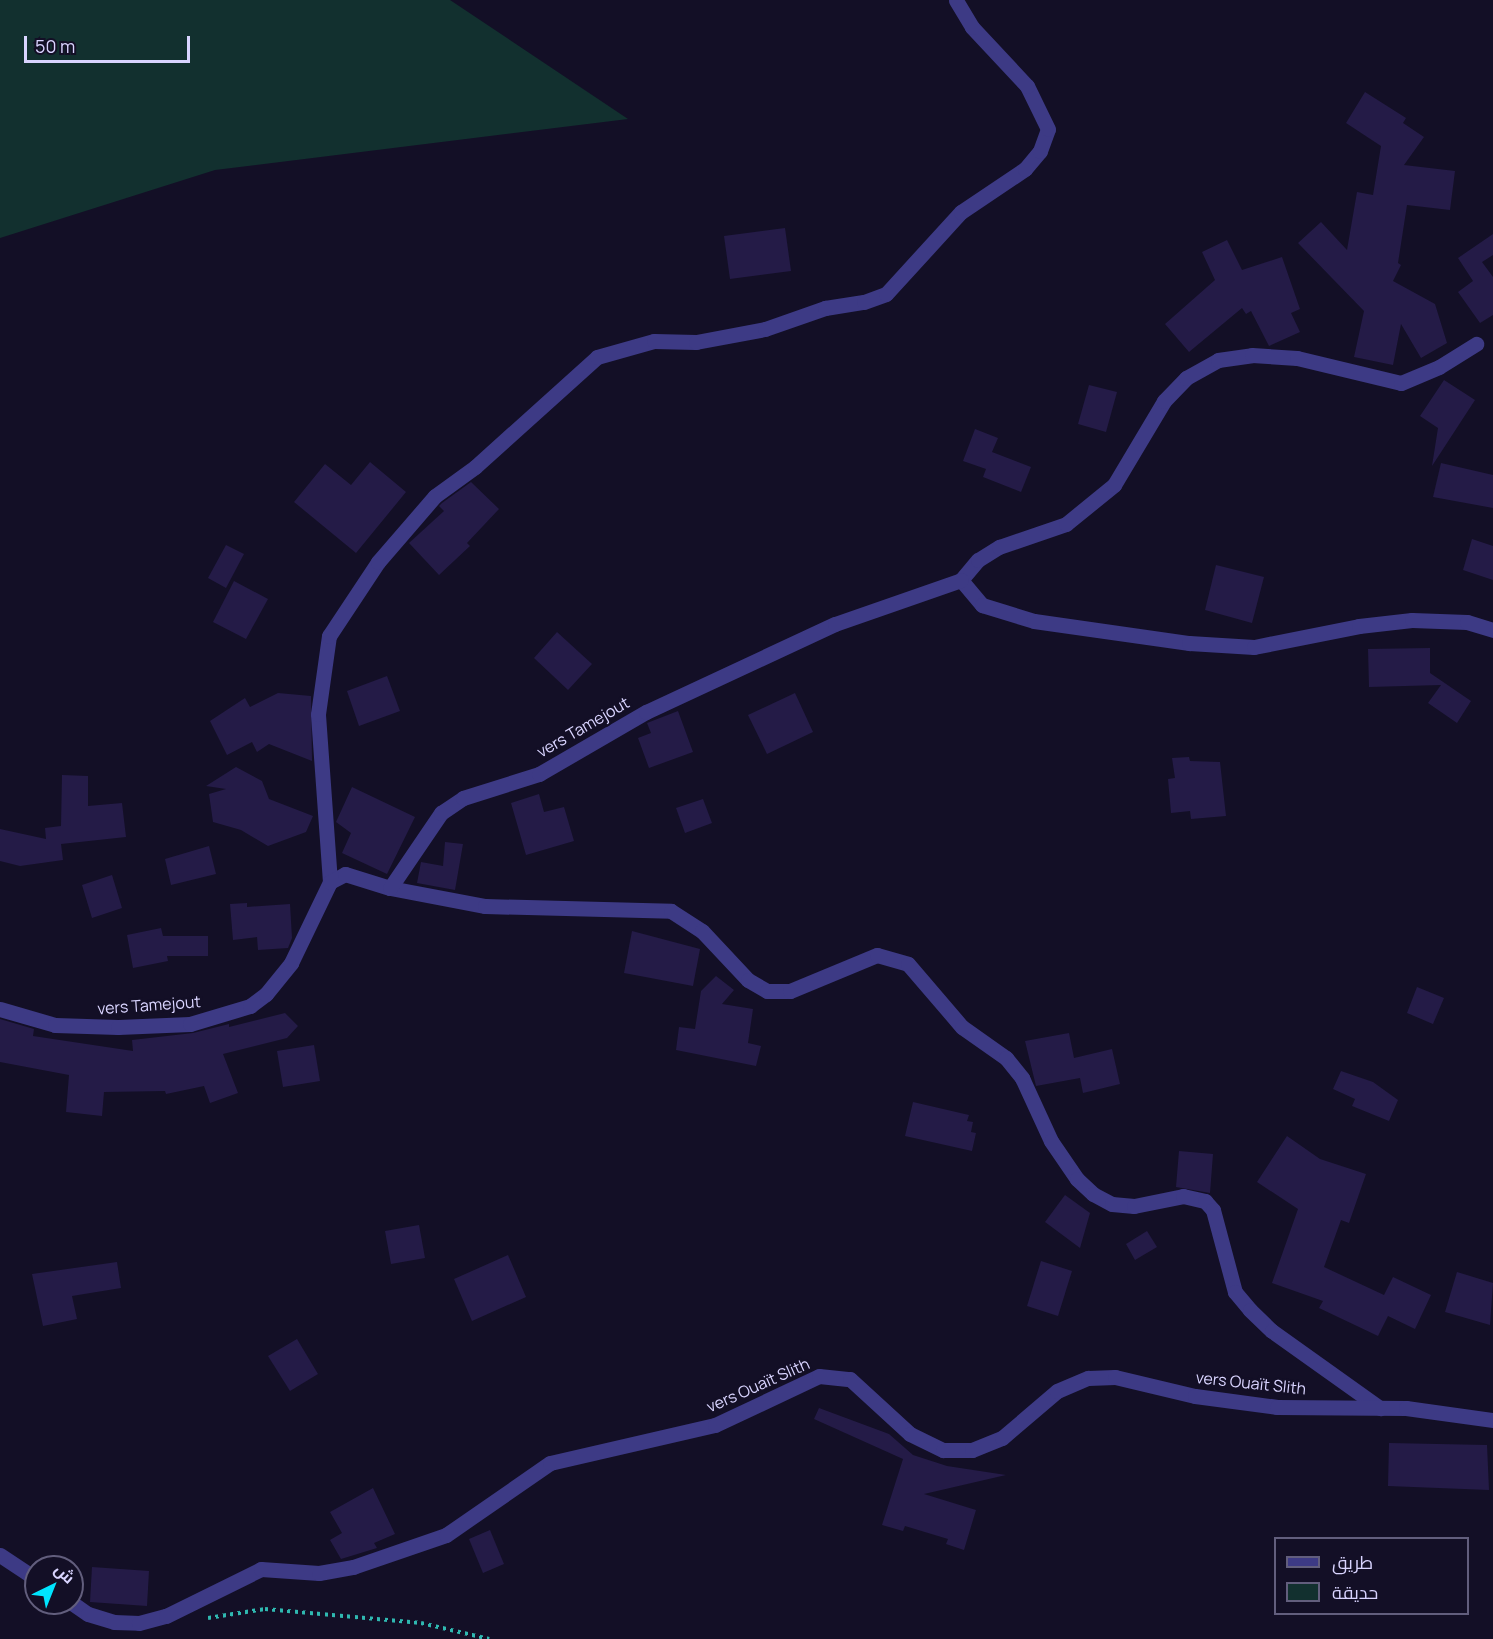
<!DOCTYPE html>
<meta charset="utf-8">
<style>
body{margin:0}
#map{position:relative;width:1493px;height:1639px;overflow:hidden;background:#130f26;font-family:Manrope,Cairo,sans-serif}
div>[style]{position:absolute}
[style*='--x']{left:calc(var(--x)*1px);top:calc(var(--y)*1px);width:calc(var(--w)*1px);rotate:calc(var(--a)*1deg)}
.green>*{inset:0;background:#12302f}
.building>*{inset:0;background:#241b47}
.path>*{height:4px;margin-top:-2px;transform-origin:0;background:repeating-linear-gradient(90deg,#2fb8b0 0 3px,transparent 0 7.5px)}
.minor>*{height:15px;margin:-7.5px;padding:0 7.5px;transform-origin:7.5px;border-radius:7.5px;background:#3d3a85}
span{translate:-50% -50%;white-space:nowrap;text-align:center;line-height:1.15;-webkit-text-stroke:4.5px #130f26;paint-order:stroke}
.street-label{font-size:16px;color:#d9d4ff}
.legend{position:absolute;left:1274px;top:1537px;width:195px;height:78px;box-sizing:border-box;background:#130f26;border:2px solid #625e7d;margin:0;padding:8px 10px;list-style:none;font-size:18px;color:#d9d4ff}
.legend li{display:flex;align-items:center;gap:12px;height:30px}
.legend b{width:30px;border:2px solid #625e7d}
.north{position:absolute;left:24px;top:1555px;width:60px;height:60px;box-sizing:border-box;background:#130f26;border:2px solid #625e7d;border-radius:50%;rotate:43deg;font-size:16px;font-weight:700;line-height:24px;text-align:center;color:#d9d4ff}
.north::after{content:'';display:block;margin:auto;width:21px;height:27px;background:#00e5ff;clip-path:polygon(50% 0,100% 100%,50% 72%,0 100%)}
.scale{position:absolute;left:24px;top:36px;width:166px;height:27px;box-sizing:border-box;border:3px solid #d9d4ff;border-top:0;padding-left:8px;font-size:18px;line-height:21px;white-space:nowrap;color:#d9d4ff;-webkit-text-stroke:4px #130f26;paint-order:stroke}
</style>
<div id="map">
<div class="green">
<i style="clip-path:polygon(0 0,450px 0,628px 119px,215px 170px,0 238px)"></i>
</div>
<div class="building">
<i style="clip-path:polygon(1365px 92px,1406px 118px,1403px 123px,1424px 137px,1404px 165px,1455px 171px,1450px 210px,1407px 205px,1398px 263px,1401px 265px,1393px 281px,1435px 304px,1447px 343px,1421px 358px,1401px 324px,1393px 365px,1354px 357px,1364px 311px,1298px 243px,1321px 222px,1347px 250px,1357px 192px,1373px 195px,1381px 146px,1346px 123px)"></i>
<i style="clip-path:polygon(785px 228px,791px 271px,730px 279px,724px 236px)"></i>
<i style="clip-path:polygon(1493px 234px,1493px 255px,1482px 262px,1493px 277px,1493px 315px,1480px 323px,1458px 292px,1473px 281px,1458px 258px)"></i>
<i style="clip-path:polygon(1227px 240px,1242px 270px,1282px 257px,1300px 309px,1291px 313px,1300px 332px,1269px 346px,1251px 311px,1246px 314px,1242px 308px,1189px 352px,1165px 324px,1215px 280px,1202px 252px)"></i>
<i style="clip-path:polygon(1444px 380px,1475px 400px,1432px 466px,1438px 428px,1420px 416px)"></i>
<i style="clip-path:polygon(1089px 385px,1117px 392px,1106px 432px,1078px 424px)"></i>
<i style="clip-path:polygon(975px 429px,998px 438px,992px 452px,1031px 467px,1021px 492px,983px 477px,986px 469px,963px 461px)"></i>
<i style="clip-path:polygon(370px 462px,406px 492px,356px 553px,294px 502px,325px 464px,351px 485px)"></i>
<i style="clip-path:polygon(1441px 463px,1493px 475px,1493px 508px,1433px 497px)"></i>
<i style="clip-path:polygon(471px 482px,499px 509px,467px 543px,470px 546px,439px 575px,409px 543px,444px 511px,439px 506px,442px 503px)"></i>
<i style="clip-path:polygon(1472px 539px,1493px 546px,1493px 580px,1463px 570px)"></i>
<i style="clip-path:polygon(226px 545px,244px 554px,226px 588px,208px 578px)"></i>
<i style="clip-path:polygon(1216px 565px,1264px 577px,1252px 623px,1205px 610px)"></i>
<i style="clip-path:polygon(234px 581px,268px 599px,246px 639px,213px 622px)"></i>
<i style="clip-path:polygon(557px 632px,592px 664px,568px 690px,534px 658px)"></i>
<i style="clip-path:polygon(1430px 648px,1430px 673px,1471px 701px,1457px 723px,1428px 703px,1441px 685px,1369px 687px,1368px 649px)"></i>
<i style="clip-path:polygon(387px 676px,400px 711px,359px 726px,347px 691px)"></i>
<i style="clip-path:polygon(278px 693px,311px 696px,312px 761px,269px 744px,257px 752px,252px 742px,227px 755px,210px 721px,245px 698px,250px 707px)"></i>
<i style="clip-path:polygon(795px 693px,813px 732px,767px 754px,748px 715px)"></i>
<i style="clip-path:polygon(678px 711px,693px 752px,649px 768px,638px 738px,651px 733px,647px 723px)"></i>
<i style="clip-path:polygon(1189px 757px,1190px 761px,1220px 762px,1226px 816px,1191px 819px,1190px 811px,1171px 813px,1168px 779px,1175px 778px,1172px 758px)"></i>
<i style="clip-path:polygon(236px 767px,262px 781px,269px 799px,313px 816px,306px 832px,268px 846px,241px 830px,213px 822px,209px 794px,226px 789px,206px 786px)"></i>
<i style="clip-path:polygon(62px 775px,88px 776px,88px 806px,122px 803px,126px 837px,61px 844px,63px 860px,20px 866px,0 861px,0 829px,46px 839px,45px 828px,61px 826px)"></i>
<i style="clip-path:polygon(352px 787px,415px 817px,387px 874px,342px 853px,351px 833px,336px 822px)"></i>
<i style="clip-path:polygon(539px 794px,544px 812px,564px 807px,574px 841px,526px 855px,511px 803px)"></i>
<i style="clip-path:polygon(703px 799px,712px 823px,685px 833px,676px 808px)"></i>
<i style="clip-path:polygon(445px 842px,463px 844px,455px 890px,417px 883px,421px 862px,443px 866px)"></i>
<i style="clip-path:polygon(209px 846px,216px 874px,171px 885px,165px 859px)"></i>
<i style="clip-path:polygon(112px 875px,122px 908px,92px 918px,82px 885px)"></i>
<i style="clip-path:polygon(247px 903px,247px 907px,290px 904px,292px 938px,288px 948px,258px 950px,257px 937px,233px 940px,230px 904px)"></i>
<i style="clip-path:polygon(161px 928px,163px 936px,208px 936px,208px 956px,167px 956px,168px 961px,133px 968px,127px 935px)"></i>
<i style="clip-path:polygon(632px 931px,700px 949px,693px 986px,624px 973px)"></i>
<i style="clip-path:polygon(716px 976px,734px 990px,722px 1004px,753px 1009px,748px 1043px,761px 1046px,756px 1066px,676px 1050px,679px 1027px,695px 1029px,701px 991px)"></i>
<i style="clip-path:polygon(1417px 987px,1444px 998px,1433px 1024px,1407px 1013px)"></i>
<i style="clip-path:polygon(285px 1013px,298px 1026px,287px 1038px,223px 1054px,238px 1093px,210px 1103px,204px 1086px,166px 1094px,165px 1091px,104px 1092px,102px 1116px,66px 1112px,69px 1075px,0 1062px,0 1019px,34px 1029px,33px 1036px,133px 1051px,132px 1040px,193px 1033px,229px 1024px,229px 1027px)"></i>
<i style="clip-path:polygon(1069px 1033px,1074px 1058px,1112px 1049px,1120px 1084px,1083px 1093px,1080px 1078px,1036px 1086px,1025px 1041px)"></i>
<i style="clip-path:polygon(314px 1045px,320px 1081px,283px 1087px,277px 1051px)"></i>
<i style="clip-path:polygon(1341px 1071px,1373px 1082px,1398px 1100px,1389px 1121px,1352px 1106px,1355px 1099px,1333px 1089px)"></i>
<i style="clip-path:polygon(913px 1102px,969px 1115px,967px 1121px,973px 1122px,971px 1132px,976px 1133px,972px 1151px,905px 1136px)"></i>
<i style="clip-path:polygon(1287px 1136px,1320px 1159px,1366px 1174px,1349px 1223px,1341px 1220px,1324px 1267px,1384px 1295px,1393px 1277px,1431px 1295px,1415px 1329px,1388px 1316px,1378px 1336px,1319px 1308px,1323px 1301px,1272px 1283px,1298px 1209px,1257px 1182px)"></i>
<i style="clip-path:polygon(1179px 1151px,1213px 1154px,1210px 1193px,1176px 1187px)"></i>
<i style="clip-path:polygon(1065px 1195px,1090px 1213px,1080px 1248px,1045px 1222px)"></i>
<i style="clip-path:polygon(419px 1225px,425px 1258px,391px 1264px,385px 1231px)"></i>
<i style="clip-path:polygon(1147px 1231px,1157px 1247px,1135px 1260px,1126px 1244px)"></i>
<i style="clip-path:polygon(508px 1255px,526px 1297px,472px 1321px,454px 1279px)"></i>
<i style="clip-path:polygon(1041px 1261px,1072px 1271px,1058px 1316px,1027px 1306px)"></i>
<i style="clip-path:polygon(117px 1262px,121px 1288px,72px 1296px,77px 1319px,43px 1326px,32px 1274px)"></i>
<i style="clip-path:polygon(1457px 1272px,1493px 1283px,1490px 1325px,1445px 1312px)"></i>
<i style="clip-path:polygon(297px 1339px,318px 1374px,290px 1391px,268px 1356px)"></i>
<i style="clip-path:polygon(819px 1408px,889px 1434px,913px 1455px,947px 1466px,1006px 1475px,924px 1494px,976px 1510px,964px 1550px,946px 1544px,948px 1539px,905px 1526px,903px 1531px,882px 1525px,903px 1459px,814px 1419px)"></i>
<i style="clip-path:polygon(1389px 1443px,1487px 1445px,1489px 1490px,1388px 1486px)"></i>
<i style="clip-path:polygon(373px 1488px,395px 1534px,374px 1543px,377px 1548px,341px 1559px,330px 1540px,342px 1533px,330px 1512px)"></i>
<i style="clip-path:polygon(490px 1530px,504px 1564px,483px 1573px,469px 1539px)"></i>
<i style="clip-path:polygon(92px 1567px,149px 1571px,147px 1606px,90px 1602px)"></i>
</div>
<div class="path">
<i style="--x:208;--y:1618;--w:58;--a:-9"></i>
<i style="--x:265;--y:1609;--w:157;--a:5.1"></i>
<i style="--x:421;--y:1623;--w:70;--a:13.2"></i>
</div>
<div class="minor">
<i style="--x:961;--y:580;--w:26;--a:-50"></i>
<i style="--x:978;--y:560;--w:25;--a:-32"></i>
<i style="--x:999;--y:547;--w:71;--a:-18.9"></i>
<i style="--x:1066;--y:524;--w:62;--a:-39.1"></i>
<i style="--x:1114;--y:485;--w:98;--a:-59.2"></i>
<i style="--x:1164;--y:401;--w:32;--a:-46"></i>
<i style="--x:1186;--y:378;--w:37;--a:-29"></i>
<i style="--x:1218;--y:360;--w:34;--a:-8"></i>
<i style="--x:1252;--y:355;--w:45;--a:3.8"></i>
<i style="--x:1297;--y:358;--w:107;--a:13.5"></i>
<i style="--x:1401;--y:383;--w:41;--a:-22.8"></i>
<i style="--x:1439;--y:367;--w:44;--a:-31.9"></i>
<i style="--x:961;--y:580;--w:33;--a:50"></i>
<i style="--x:982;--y:605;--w:54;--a:17.1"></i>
<i style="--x:1034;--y:621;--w:157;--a:8.1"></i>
<i style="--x:1189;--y:643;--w:65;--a:3.5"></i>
<i style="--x:1254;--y:647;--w:107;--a:-11.3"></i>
<i style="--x:1359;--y:626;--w:53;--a:-6.5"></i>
<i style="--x:1412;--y:620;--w:55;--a:2.1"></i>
<i style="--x:1467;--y:622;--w:27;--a:17"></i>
<i style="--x:330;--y:882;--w:168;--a:-94.1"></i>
<i style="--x:318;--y:714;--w:79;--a:-82"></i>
<i style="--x:329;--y:636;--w:89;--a:-56.5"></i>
<i style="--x:378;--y:562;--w:87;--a:-49.2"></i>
<i style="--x:435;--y:496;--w:49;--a:-35.9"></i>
<i style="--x:475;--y:467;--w:164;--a:-42"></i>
<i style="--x:597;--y:357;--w:59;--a:-15.7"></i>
<i style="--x:654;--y:341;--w:42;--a:1.4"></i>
<i style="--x:696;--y:342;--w:70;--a:-10.7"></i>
<i style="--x:765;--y:329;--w:64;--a:-19.3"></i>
<i style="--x:825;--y:308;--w:39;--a:-9"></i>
<i style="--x:864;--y:302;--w:23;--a:-20"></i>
<i style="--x:886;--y:294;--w:111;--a:-47.6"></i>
<i style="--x:961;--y:212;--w:77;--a:-33.9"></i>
<i style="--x:1025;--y:169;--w:23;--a:-50"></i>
<i style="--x:1040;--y:151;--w:23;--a:-70"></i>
<i style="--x:1048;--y:129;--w:48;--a:-116"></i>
<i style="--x:1027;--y:86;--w:81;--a:-133"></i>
<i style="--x:972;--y:27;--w:31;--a:-121"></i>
<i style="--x:390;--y:888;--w:97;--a:10.7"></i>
<i style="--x:485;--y:906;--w:186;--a:1.5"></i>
<i style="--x:671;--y:911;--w:37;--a:33"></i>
<i style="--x:702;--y:931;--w:67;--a:46.8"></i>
<i style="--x:748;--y:980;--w:22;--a:30"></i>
<i style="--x:767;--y:991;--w:23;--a:0"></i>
<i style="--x:790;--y:991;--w:94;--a:-22.5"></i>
<i style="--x:877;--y:955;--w:32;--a:16"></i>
<i style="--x:908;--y:964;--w:83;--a:49.4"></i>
<i style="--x:962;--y:1027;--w:54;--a:35.2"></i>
<i style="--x:1006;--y:1058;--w:26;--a:51"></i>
<i style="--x:1022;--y:1078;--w:69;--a:65.3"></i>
<i style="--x:1051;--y:1141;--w:46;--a:55.6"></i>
<i style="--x:1077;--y:1179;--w:22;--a:43"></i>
<i style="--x:1093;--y:1194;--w:21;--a:28"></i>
<i style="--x:1112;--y:1204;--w:22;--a:5"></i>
<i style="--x:1134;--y:1206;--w:50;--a:-11.5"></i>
<i style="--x:1183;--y:1196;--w:23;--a:13"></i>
<i style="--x:1205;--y:1201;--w:12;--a:48"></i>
<i style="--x:1213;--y:1210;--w:85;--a:75"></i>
<i style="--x:1235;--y:1292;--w:23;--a:50"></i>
<i style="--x:1250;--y:1310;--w:30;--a:44"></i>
<i style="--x:1272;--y:1331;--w:133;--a:35.5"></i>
<i style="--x:0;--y:1009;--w:57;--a:16.2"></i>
<i style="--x:55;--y:1025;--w:63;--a:1.8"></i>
<i style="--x:118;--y:1027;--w:72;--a:-2.4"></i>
<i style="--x:190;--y:1024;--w:63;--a:-16.7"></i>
<i style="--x:250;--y:1006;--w:20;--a:-37"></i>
<i style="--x:266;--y:994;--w:40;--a:-51"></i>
<i style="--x:291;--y:963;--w:90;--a:-64.3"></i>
<i style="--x:330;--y:882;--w:17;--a:-28"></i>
<i style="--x:345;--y:874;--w:47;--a:17.3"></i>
<i style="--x:390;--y:888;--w:91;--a:-55.8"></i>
<i style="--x:441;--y:813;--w:27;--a:-34"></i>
<i style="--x:463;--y:798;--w:80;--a:-17.5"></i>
<i style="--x:539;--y:774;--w:124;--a:-30.1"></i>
<i style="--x:646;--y:712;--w:208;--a:-25"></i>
<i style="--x:835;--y:624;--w:133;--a:-19.2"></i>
<i style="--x:0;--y:1555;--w:43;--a:33.7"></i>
<i style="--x:72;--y:1603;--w:19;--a:35"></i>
<i style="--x:88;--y:1614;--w:27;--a:17"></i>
<i style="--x:114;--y:1622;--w:25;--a:2"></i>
<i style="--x:139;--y:1623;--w:28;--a:-15"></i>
<i style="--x:166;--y:1616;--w:106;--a:-26.3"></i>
<i style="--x:261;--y:1569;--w:58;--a:3.9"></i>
<i style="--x:319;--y:1573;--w:35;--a:-10"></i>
<i style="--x:353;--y:1567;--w:98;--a:-19"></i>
<i style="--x:446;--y:1535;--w:126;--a:-34.7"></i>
<i style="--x:550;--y:1463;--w:169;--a:-13"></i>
<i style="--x:715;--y:1425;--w:115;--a:-25.2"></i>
<i style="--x:819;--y:1376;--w:31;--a:6"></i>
<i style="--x:850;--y:1379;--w:81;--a:42.5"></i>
<i style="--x:910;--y:1434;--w:37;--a:26"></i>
<i style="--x:943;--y:1450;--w:29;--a:0"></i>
<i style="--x:972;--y:1450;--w:32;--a:-22"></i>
<i style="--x:1002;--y:1438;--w:72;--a:-40.5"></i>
<i style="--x:1057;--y:1391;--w:34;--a:-23"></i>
<i style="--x:1088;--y:1378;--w:27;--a:-2"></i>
<i style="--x:1115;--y:1377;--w:82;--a:13.4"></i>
<i style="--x:1195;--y:1396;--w:83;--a:7.6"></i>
<i style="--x:1277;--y:1407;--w:129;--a:0.4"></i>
<i style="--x:1406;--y:1408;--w:88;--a:7.9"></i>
</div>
<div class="street-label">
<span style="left:583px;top:727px;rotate:-30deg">vers Tamejout</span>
<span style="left:149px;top:1005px;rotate:-4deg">vers Tamejout</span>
<span style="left:1251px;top:1383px;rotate:6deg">vers Ouaït Slith</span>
<span style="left:758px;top:1385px;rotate:-24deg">vers Ouaït Slith</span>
</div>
<ul class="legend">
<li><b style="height:8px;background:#3d3a85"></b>طريق</li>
<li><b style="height:16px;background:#12302f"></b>حديقة</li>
</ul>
<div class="north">ش</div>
<div class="scale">50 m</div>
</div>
